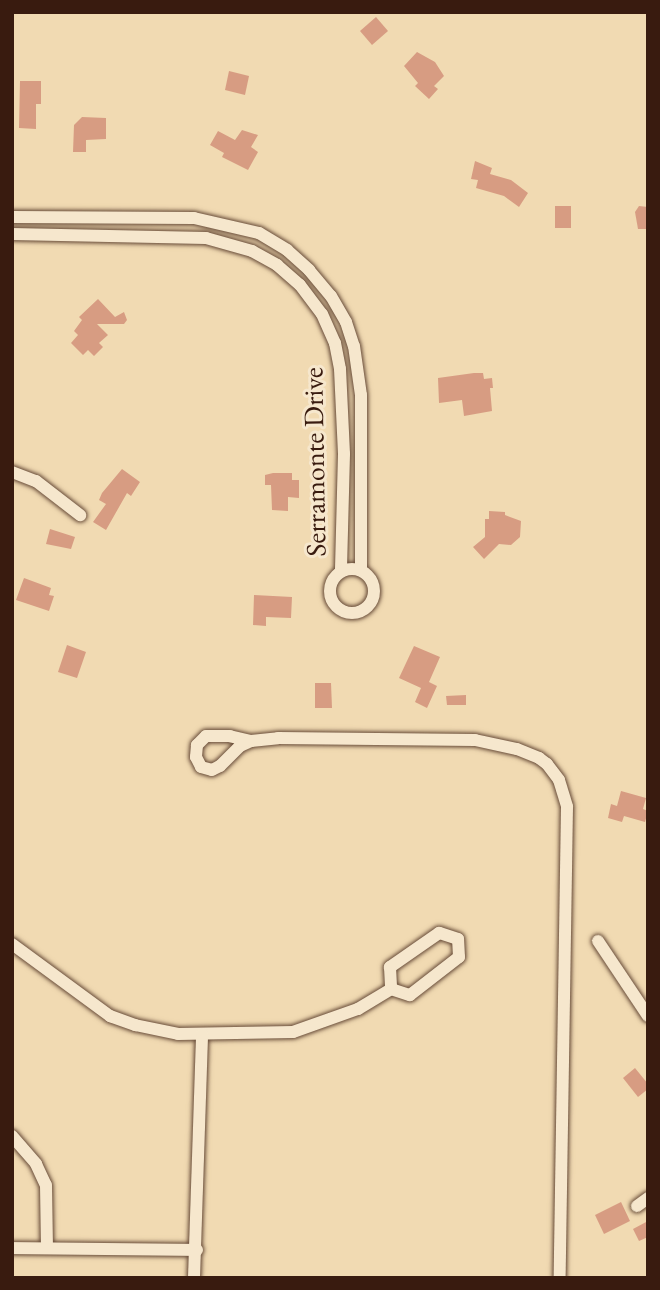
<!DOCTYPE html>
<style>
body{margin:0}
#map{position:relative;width:660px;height:1290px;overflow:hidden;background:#f1dab2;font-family:"EB Garamond",serif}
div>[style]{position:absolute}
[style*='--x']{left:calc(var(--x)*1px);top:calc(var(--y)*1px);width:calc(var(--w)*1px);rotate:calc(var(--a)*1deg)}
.building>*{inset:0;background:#d79c82}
.roads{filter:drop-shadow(0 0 2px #674b38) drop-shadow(0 0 2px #674b38)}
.minor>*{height:12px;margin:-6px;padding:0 6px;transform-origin:6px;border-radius:6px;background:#f6e7cd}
.minor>.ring{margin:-6px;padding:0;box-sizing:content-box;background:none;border:12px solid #f6e7cd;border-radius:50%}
span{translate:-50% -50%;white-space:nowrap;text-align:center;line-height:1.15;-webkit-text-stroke:6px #f6e7cd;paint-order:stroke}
.street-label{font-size:28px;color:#391b0f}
.frame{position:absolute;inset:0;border:14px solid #391b0f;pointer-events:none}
</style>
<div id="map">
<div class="building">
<i style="clip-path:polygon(376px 17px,388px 31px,372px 45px,360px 31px)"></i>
<i style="clip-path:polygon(417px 52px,435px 62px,444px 76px,434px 86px,438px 89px,429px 99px,415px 86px,418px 83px,404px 66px)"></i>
<i style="clip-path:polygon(229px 71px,249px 76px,245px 95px,225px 90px)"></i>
<i style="clip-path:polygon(20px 81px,41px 81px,41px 104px,36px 104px,36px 129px,19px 128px)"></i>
<i style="clip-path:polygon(82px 117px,106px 118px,106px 139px,86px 140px,86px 152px,73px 152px,74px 125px)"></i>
<i style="clip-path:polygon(242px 130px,258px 135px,251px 147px,258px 152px,248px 170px,222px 157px,224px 153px,210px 145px,218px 131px,235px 140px)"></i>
<i style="clip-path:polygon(475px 161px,492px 168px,490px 174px,511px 180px,528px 193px,519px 207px,504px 196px,476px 188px,478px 180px,471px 179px)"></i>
<i style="clip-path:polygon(555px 206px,571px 206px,571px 228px,555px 228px)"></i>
<i style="clip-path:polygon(639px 206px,648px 207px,648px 229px,638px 229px,635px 212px)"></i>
<i style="clip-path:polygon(98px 299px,115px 317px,124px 312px,127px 320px,124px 324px,97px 324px,108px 335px,99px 343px,103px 347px,94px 356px,88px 350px,83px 355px,71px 343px,78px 335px,74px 331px,82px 320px,79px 317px)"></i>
<i style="clip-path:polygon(474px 373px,483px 373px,484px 379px,492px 378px,493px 388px,490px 388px,492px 411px,464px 416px,462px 400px,439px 403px,438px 378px)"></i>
<i style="clip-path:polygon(122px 469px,140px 482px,131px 496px,127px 493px,106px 530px,93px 522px,106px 504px,99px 500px,102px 493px)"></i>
<i style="clip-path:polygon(273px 473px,292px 473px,292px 480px,299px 480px,299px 498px,288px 497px,288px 511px,272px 510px,271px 485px,265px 485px,265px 475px)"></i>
<i style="clip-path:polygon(489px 511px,505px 512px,505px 515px,521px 521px,520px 537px,511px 545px,499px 544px,484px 559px,473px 547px,485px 537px,485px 519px,489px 519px)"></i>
<i style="clip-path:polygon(50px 529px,75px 537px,71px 549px,46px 544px)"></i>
<i style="clip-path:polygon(24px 578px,51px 588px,49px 595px,54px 596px,49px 611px,16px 600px)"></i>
<i style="clip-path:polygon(254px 595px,292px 597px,291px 618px,266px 617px,266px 626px,253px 625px)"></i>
<i style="clip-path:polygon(67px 645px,86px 652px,77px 678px,58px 672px)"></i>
<i style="clip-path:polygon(414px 646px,440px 657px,429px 682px,437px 686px,427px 708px,415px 702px,421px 688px,399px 678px)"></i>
<i style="clip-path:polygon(315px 683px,331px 683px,332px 708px,315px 708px)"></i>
<i style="clip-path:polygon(466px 695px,466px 705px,447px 705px,446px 696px)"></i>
<i style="clip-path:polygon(621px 791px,646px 798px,643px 809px,648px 811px,645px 822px,624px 816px,622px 822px,608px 818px,611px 804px,617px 806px)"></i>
<i style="clip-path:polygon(635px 1068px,648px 1084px,648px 1089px,638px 1097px,623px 1078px)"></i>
<i style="clip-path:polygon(621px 1202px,630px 1221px,604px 1234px,595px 1215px)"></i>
<i style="clip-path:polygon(648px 1221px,648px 1237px,639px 1241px,633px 1229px)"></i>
</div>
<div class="roads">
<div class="minor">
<i style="--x:12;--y:217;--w:182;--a:0.3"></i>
<i style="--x:194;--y:218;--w:67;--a:13"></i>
<i style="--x:259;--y:233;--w:33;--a:31"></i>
<i style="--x:287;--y:250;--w:30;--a:42"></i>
<i style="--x:309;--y:270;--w:34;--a:50"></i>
<i style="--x:331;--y:296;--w:30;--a:60"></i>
<i style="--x:346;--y:322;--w:25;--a:72"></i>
<i style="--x:354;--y:346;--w:49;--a:81.9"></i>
<i style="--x:361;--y:395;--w:175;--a:90"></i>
<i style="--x:12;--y:234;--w:194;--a:1.2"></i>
<i style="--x:206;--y:238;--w:48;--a:15.8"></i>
<i style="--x:252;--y:251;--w:29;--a:29"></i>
<i style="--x:277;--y:265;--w:30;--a:41"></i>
<i style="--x:300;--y:285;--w:36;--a:53"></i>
<i style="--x:322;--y:314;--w:32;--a:66"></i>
<i style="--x:335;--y:343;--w:26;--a:79"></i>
<i style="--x:340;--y:369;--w:85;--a:87.3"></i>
<i style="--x:344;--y:454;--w:117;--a:91.5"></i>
<i style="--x:12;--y:472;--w:26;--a:21"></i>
<i style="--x:36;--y:481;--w:56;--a:37.7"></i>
<i class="ring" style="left:330px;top:569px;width:32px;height:32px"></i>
<i style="--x:251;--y:741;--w:22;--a:-167"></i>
<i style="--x:230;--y:736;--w:24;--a:180"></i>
<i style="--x:206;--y:736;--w:13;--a:135"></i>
<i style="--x:197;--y:745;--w:12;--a:95"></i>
<i style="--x:196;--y:757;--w:11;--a:63"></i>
<i style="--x:201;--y:767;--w:11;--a:15"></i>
<i style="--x:212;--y:770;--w:9;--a:-27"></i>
<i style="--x:220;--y:766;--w:28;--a:-45"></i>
<i style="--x:240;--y:746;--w:12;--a:-24"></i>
<i style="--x:251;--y:741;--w:27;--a:-6"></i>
<i style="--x:278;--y:738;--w:197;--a:0.6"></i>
<i style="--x:475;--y:740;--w:43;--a:12.1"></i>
<i style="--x:517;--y:749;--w:24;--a:22"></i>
<i style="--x:539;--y:758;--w:10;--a:37"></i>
<i style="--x:547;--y:764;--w:20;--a:53"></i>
<i style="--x:559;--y:780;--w:28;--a:73"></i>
<i style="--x:567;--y:807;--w:471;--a:90.9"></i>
<i style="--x:598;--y:941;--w:90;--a:56.3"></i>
<i style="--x:12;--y:944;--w:122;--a:36.3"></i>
<i style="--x:110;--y:1016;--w:27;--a:20"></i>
<i style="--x:135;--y:1025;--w:44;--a:11.8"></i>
<i style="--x:178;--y:1034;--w:115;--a:-1"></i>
<i style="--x:293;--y:1032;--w:69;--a:-19.5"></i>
<i style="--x:358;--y:1009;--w:39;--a:-31"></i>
<i style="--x:391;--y:989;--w:20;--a:18"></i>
<i style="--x:410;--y:995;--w:62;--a:-37.8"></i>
<i style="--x:459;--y:957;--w:18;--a:-93"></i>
<i style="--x:458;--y:939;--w:20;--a:-162"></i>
<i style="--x:439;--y:933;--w:60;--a:145.2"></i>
<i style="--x:390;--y:967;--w:22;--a:87"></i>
<i style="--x:12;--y:1136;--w:37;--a:49"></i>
<i style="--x:36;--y:1164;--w:23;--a:65"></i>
<i style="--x:46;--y:1185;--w:63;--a:89.1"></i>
<i style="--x:637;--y:1206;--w:14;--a:-36"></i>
<i style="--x:12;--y:1248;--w:185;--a:0.6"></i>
<i style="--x:194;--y:1278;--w:244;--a:-88.1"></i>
</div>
</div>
<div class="street-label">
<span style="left:314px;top:462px;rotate:-91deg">Serramonte Drive</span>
</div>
<div class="frame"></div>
</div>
